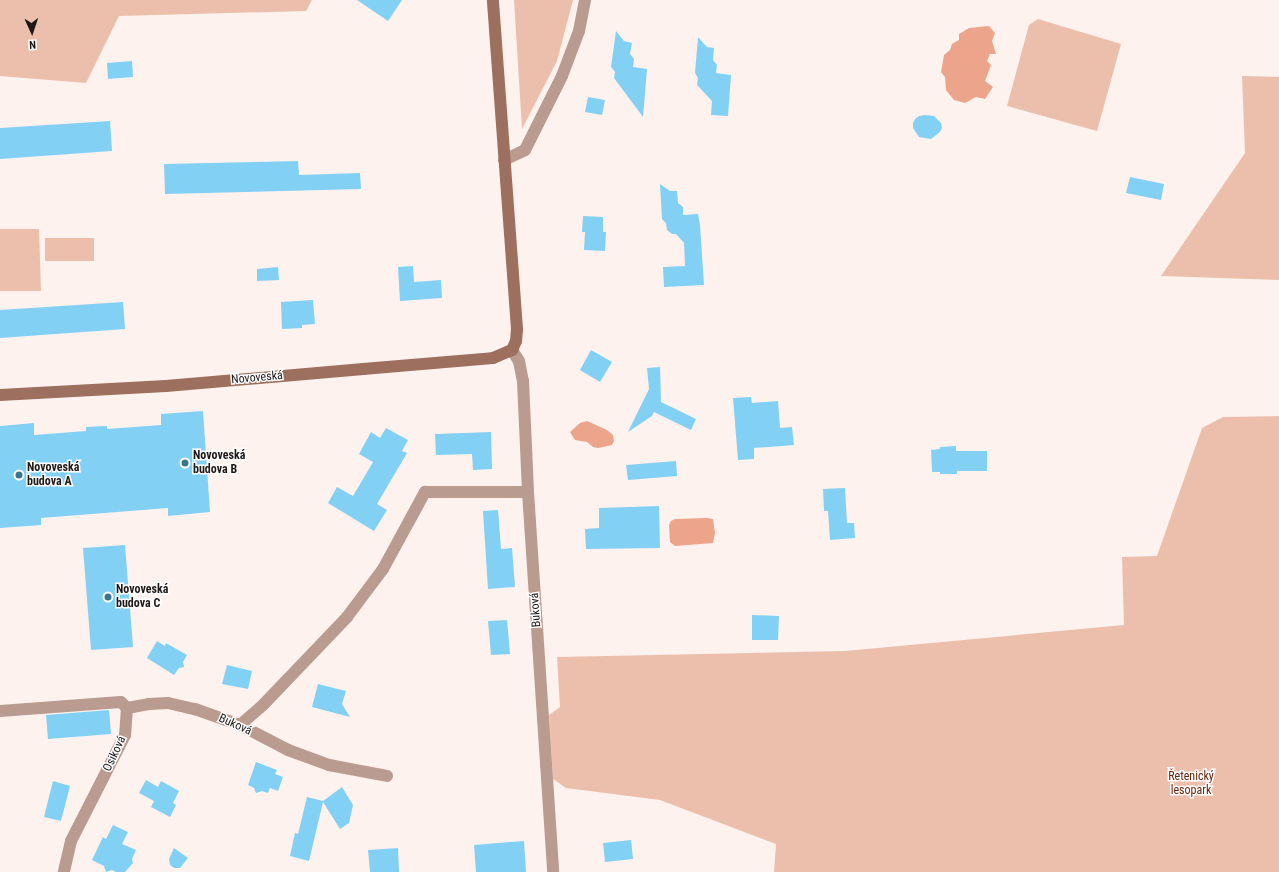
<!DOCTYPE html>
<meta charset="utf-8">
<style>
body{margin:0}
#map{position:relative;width:1279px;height:872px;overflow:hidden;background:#fef2ee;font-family:"Roboto Condensed",sans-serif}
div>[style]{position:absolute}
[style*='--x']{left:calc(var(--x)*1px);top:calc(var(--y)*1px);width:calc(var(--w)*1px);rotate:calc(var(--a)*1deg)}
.green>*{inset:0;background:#ecbfad}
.water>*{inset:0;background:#eca58b}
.building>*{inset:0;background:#82d0f4}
.street>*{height:12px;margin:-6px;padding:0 6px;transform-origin:6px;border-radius:6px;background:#ba9b8f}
.secondary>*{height:12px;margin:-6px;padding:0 6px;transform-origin:6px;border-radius:6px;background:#9c6f5e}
.dots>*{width:11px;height:11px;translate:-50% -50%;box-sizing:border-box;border:2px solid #fff;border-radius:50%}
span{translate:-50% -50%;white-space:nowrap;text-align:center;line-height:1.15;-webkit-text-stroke:3px #fff;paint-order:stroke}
.street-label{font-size:12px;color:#1e1917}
.poi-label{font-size:12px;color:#1e1917;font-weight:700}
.left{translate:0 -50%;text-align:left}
.park-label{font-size:12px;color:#632509}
.north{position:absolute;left:12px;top:12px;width:40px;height:40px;-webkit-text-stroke:3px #fff;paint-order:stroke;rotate:177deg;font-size:11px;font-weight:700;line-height:16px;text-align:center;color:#1e1917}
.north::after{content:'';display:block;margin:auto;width:14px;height:18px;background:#1e1917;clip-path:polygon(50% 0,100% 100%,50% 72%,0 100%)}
</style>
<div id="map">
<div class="green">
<i style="clip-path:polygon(0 0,312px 0,306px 11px,119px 16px,86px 83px,0 76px)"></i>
<i style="clip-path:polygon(514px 0,573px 0,557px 61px,522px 129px)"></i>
<i style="clip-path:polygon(1038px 19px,1121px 44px,1097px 131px,1007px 106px,1029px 25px)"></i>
<i style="clip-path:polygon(1242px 76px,1279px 77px,1279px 280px,1161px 276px,1245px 153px)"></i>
<i style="clip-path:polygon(0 229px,39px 229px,41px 291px,0 291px)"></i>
<i style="clip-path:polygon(45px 238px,94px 238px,94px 261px,45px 261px)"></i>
<i style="clip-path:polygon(1279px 416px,1279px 872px,774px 872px,776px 844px,660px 800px,566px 788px,553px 779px,549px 715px,560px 707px,557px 657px,845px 651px,1124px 625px,1122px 557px,1157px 556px,1202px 428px,1223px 417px)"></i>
</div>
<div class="water">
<i style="clip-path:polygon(989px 26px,995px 33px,992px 41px,996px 54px,990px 54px,987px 61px,991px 65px,985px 81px,993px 87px,985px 99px,976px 97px,965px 103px,954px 100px,946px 90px,945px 77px,941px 72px,944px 55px,950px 50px,952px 44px,959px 40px,959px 34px,969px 28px)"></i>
<i style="clip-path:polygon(587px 421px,607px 430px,613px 435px,614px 441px,612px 445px,598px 448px,593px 447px,587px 442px,575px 440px,570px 432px,580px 423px)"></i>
<i style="clip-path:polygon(707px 518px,713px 519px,715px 533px,713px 543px,675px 546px,670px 542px,669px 525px,671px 521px,675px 519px)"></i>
</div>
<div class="building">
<i style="clip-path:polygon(357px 0,402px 0,388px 21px)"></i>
<i style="clip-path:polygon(616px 31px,624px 41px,632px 43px,630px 54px,634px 59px,633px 67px,647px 69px,643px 117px,614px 78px,615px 72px,611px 67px)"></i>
<i style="clip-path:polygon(698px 37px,707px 47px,714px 48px,713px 60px,717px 65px,716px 73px,731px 75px,728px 116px,711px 115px,712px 101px,697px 85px,698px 78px,695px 73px)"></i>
<i style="clip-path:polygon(132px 61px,133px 77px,108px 79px,107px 63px)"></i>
<i style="clip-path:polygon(588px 97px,605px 100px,602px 115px,585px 112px)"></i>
<i style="clip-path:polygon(925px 115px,934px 116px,941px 123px,942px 128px,940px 132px,931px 139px,919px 137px,913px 128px,913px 123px,915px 119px,919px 116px)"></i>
<i style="clip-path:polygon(110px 121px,112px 151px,0 159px,0 128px)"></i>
<i style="clip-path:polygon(298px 161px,299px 175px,360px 173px,361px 189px,165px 194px,164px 164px)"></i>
<i style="clip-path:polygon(1130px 177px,1164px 184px,1161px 200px,1126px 193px)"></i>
<i style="clip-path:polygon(660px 184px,670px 191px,677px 191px,678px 203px,683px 207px,683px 215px,698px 214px,700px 225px,704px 285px,664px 287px,663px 267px,685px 266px,684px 243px,676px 234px,672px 234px,667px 230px,666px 223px,662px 219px)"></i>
<i style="clip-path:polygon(583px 216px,603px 217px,603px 232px,606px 232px,605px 251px,584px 250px,585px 232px,582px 232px)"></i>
<i style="clip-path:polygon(413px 266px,414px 282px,441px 280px,442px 298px,400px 301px,398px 267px)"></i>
<i style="clip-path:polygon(278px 267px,279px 280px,257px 281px,257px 269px)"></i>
<i style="clip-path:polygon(313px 300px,315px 324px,302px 325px,302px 328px,282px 329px,281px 302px)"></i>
<i style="clip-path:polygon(123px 302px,125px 329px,0 338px,0 310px)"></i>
<i style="clip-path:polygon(591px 350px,612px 362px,600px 382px,580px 370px)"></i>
<i style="clip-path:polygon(660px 367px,661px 402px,696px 419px,691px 430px,654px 412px,652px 416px,628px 432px,649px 389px,647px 368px)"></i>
<i style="clip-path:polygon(751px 397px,752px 403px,778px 401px,780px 428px,792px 427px,794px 445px,754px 448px,754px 459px,738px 460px,733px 398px)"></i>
<i style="clip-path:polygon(203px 411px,210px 512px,168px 516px,168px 508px,41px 518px,41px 525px,0 528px,0 426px,34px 423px,34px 435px,86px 431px,86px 427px,107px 426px,107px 429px,161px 425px,161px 414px)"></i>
<i style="clip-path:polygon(386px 428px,408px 440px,402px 451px,407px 453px,377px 504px,387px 510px,374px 531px,328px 503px,337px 487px,353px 496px,373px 462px,359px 454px,371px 432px,380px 438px)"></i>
<i style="clip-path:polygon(491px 432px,492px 469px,473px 470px,472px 454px,436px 455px,435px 434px)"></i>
<i style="clip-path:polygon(956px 446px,956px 451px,987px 451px,987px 471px,957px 471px,957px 474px,940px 474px,940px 472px,932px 472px,931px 450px,940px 449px,940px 447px)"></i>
<i style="clip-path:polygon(676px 461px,677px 476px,628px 480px,626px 465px)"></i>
<i style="clip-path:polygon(845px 488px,847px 523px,854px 523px,855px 538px,830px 540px,828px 511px,824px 511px,823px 489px)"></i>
<i style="clip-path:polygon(659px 506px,660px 548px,586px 549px,585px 529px,599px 528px,599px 508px)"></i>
<i style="clip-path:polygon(498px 510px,501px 549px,512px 548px,515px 587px,488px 589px,483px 511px)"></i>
<i style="clip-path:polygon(125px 545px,133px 647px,91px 650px,83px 548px)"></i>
<i style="clip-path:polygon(752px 615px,779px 616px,778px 640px,752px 640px)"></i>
<i style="clip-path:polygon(507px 620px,510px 654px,491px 655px,488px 621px)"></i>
<i style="clip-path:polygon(157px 641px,165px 646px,166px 643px,187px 655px,183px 662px,184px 667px,179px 668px,174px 675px,147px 658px)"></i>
<i style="clip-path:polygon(227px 665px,252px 671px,248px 689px,222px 684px)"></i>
<i style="clip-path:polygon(318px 684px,346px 691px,342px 704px,350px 717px,312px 707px)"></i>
<i style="clip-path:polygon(109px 710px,111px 734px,48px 739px,46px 715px)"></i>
<i style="clip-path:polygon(256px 762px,277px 770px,275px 774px,283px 777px,278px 791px,270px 788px,268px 793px,262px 791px,256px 793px,254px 788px,248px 785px)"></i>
<i style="clip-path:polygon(146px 780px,158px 787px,161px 781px,179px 791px,173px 803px,176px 805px,170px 817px,151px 807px,154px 801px,139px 793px)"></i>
<i style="clip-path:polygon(53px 781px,70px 786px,61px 821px,44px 817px)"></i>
<i style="clip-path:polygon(342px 787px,353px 805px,349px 823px,340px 829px,323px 802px,309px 861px,290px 856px,295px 833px,298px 834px,307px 797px,323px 801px)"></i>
<i style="clip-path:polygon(113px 825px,128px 832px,122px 844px,136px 850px,132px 859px,133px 863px,125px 872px,116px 872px,112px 870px,106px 872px,104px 866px,92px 860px,103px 837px,106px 839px)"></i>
<i style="clip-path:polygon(631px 840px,633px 859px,605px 862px,603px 843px)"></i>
<i style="clip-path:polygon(524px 841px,526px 872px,476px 872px,474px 845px)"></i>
<i style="clip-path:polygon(174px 848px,188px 858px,180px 868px,174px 868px,170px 865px,169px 859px)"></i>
<i style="clip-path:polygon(398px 848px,399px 872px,370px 872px,368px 850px)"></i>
</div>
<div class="street">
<i style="--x:504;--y:160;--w:23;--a:-25"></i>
<i style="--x:525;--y:150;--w:83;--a:-63.4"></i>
<i style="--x:562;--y:76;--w:48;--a:-69.3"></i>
<i style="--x:579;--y:31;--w:32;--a:-79"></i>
<i style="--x:512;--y:350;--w:13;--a:58"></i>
<i style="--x:519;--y:361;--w:20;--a:79"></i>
<i style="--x:523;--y:381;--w:111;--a:87.4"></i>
<i style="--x:528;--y:492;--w:381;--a:86.2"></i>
<i style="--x:127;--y:708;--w:22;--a:-10"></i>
<i style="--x:149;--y:704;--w:19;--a:-3"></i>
<i style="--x:168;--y:703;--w:28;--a:13"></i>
<i style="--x:195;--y:709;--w:48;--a:19.6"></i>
<i style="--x:240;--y:725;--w:54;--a:27.5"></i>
<i style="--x:288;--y:750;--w:44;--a:20.1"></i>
<i style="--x:329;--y:765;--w:59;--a:10.7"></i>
<i style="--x:0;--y:711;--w:121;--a:-4.3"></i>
<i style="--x:121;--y:702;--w:8;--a:45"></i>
<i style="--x:127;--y:708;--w:27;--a:94"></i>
<i style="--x:125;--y:735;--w:119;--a:117"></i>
<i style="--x:71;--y:841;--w:32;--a:103"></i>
<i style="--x:240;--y:725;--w:30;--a:-41"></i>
<i style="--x:263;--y:705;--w:122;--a:-46.3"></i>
<i style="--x:347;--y:617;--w:60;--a:-53.1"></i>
<i style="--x:383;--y:569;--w:88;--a:-61.4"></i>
<i style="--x:425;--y:492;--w:103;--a:0"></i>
</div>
<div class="secondary">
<i style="--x:0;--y:395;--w:166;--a:-3.1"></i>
<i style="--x:166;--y:386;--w:198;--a:-4.9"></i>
<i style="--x:363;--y:369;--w:130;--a:-4.8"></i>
<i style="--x:493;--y:358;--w:21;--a:-23"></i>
<i style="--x:512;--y:350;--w:10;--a:-66"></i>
<i style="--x:516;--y:341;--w:12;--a:-85"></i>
<i style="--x:517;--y:329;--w:330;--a:-94.2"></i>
</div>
<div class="dots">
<i style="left:185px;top:463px;background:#3b748e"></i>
<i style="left:19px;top:475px;background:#3b748e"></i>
<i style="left:108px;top:597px;background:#3b748e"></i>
</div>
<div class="street-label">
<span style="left:257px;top:378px;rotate:-5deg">Novoveská</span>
<span style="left:536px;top:610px;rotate:-94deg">Buková</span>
<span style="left:235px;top:725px;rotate:24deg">Buková</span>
<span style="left:115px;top:754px;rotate:-65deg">Osiková</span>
</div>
<div class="poi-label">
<span class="left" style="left:193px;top:463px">Novoveská<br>budova B</span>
<span class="left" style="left:27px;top:475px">Novoveská<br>budova A</span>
<span class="left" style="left:116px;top:597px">Novoveská<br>budova C</span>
</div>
<div class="park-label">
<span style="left:1191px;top:784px">Řetenický<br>lesopark</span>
</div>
<div class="north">N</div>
</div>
